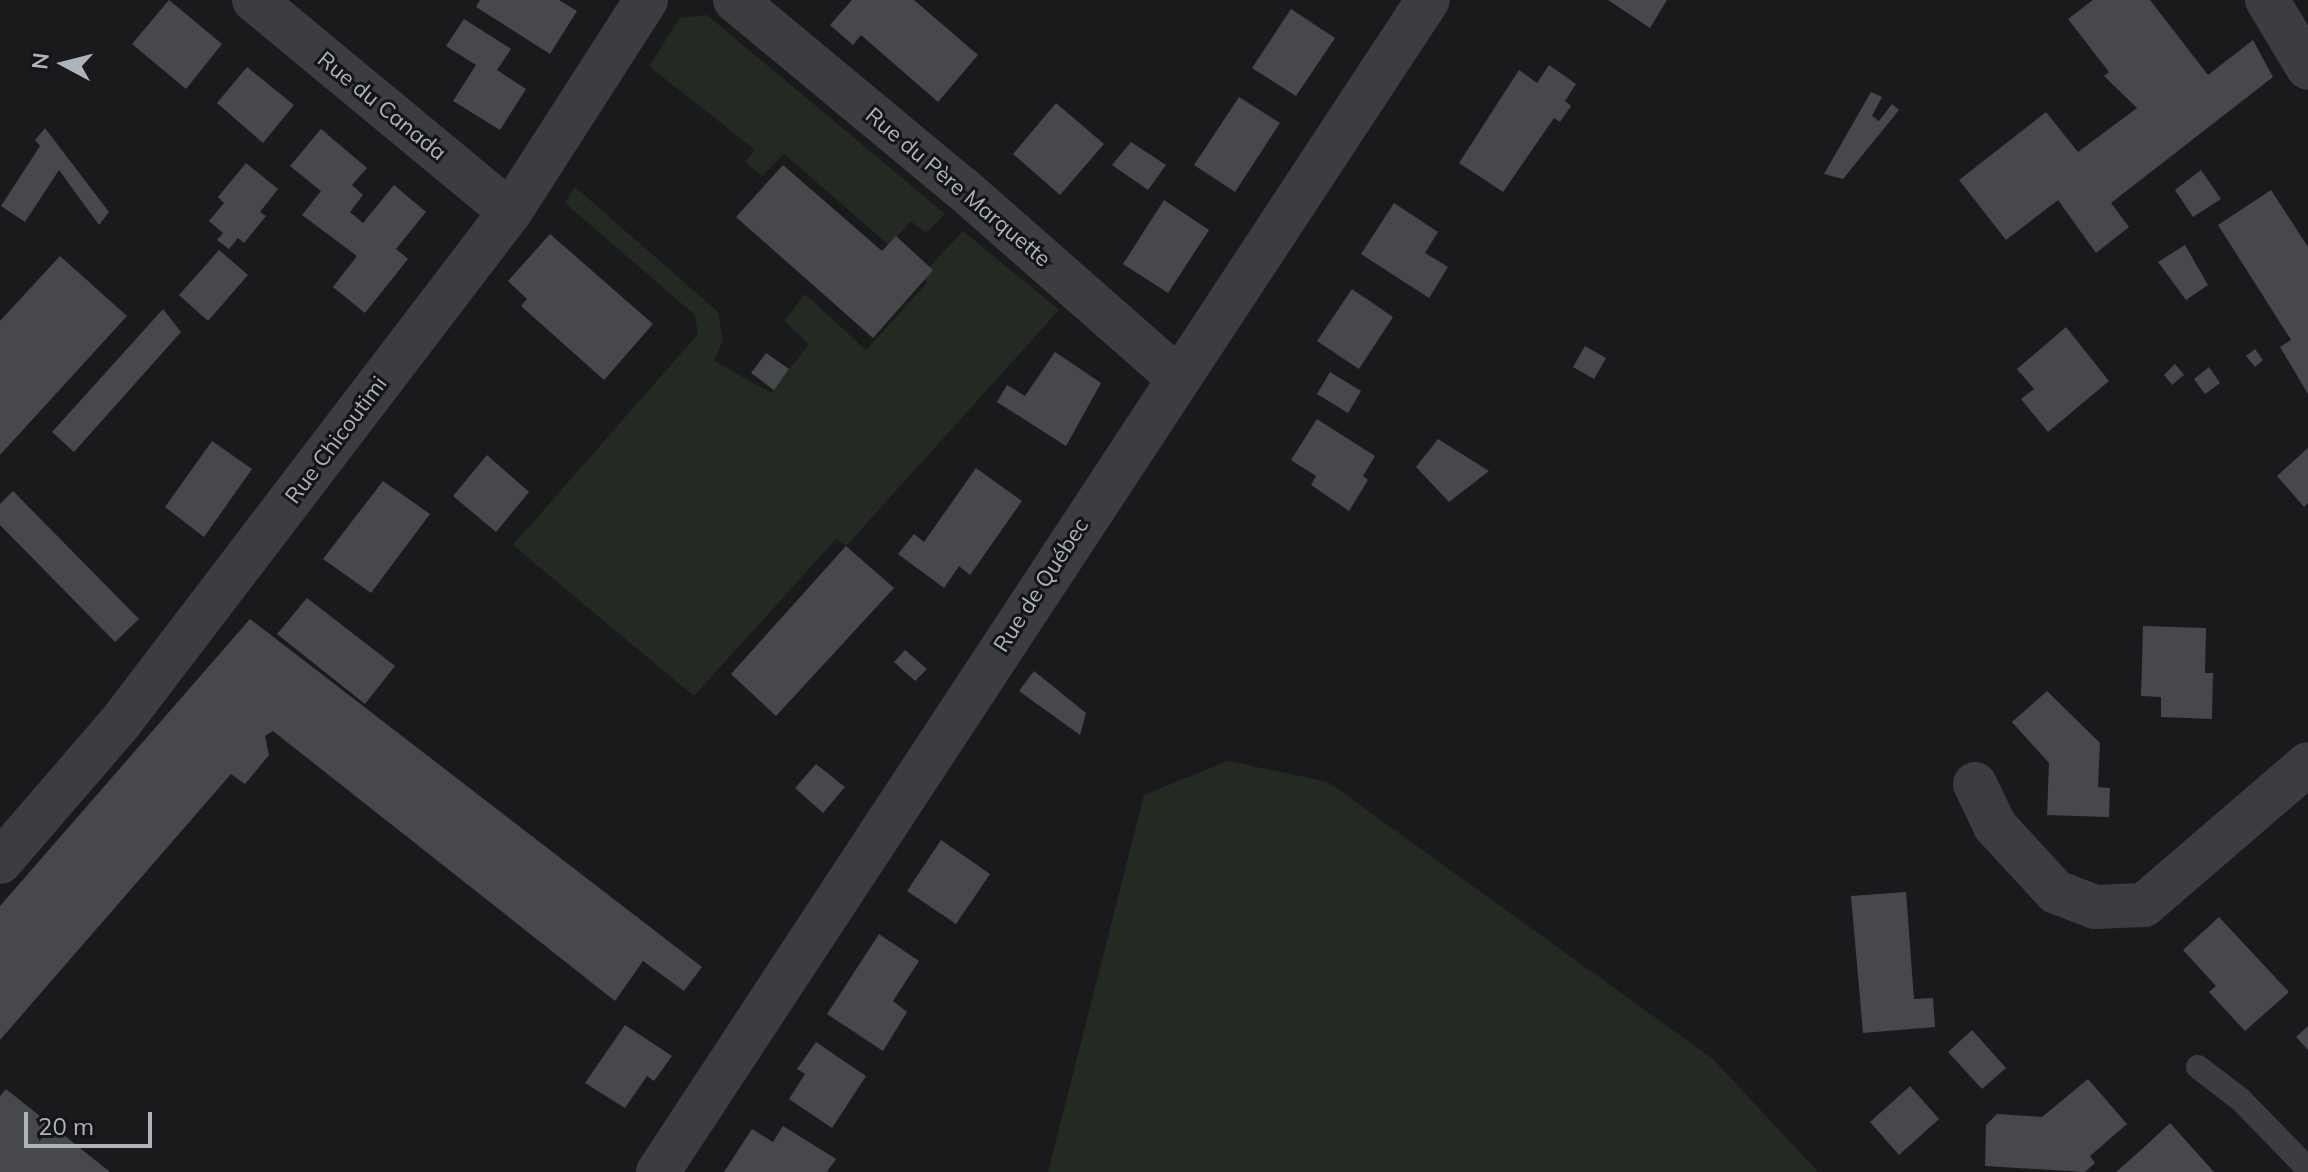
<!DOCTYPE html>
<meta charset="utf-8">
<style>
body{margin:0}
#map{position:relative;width:2308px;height:1172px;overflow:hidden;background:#1a1a1c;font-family:Mulish,sans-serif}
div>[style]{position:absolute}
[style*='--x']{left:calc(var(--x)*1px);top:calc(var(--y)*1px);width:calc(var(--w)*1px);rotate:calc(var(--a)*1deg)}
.green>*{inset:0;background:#222a22}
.building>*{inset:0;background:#47484c}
.service>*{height:24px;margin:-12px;padding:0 12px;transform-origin:12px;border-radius:12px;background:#3b3d41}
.minor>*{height:44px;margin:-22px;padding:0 22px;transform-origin:22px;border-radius:22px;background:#3b3d41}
span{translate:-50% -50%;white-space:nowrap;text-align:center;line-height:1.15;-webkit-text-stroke:6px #151517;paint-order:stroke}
.street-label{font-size:22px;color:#adb4bb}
.north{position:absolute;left:24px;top:24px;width:80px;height:80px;-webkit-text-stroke:6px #151517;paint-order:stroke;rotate:277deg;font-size:22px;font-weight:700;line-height:32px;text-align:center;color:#adb4bb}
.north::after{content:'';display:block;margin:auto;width:28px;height:36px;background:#adb4bb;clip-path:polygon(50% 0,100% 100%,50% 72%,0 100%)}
.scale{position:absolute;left:24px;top:1112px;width:128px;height:36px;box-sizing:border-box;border:4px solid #adb4bb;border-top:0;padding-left:10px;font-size:24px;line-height:28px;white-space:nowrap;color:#adb4bb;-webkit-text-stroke:6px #151517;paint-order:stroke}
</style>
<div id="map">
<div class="green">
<i style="clip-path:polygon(707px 15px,945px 214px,926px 233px,911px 221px,889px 245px,784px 154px,762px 176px,745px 162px,755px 150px,649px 66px,680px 18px)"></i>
<i style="clip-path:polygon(575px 187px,718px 312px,723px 340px,714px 361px,771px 393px,809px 344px,784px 321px,805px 294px,866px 350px,927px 283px,921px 276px,963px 231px,1059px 310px,846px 546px,836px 539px,694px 696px,513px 545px,698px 334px,695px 315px,565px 203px)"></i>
<i style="clip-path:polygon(1228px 761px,1328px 782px,1713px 1059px,1818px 1172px,1048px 1172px,1144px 795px)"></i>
</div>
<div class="building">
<i style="clip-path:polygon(169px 0,222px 44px,186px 89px,132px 44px)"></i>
<i style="clip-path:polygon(480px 0,559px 0,577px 11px,550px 54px,476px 7px)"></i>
<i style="clip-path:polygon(852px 0,914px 0,978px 55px,938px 102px,861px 35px,853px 45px,830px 25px)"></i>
<i style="clip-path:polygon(1608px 0,1667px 0,1650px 28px)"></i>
<i style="clip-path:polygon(2093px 0,2150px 0,2208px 75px,2253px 40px,2273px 77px,2111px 203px,2129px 227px,2096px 253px,2058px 200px,2006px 240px,1959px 180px,2046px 112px,2078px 152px,2137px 108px,2104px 76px,2109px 72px,2068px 19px)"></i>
<i style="clip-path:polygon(1291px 9px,1335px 38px,1296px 96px,1252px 68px)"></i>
<i style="clip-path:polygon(464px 19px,511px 49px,497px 70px,526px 89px,500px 130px,453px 101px,476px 65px,446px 46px)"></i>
<i style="clip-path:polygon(1549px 65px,1576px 84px,1565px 101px,1571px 106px,1560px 122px,1554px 118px,1503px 192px,1459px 163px,1519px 70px,1537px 83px)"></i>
<i style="clip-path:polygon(247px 67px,294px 105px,263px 143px,217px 103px)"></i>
<i style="clip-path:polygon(1871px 92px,1882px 97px,1872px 116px,1879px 121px,1892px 104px,1899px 110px,1843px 179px,1824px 174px)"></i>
<i style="clip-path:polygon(1239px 97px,1280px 123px,1235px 192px,1194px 165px)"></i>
<i style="clip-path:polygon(1056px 103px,1104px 144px,1060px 195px,1013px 154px)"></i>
<i style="clip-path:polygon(45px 128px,109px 212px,99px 225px,59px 170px,25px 222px,1px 206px,40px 146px,35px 140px)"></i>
<i style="clip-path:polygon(321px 129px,367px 168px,352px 185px,363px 195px,350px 212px,363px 223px,394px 185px,426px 212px,396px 249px,408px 259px,365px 313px,333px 287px,357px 256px,302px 215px,321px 191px,290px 166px)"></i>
<i style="clip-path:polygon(1131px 142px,1166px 165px,1148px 190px,1112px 165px)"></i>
<i style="clip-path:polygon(246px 163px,278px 189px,260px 212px,266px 216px,244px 243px,238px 238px,229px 249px,217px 240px,223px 233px,209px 221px,224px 203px,218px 197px)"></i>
<i style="clip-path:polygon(783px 165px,882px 251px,896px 236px,933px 270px,873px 338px,736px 217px)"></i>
<i style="clip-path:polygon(2201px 170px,2221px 199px,2193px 217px,2175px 190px)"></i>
<i style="clip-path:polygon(2271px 190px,2308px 247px,2308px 394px,2280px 347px,2291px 340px,2218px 225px)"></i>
<i style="clip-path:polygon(1164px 200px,1209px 230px,1168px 293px,1123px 264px)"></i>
<i style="clip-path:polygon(1394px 203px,1438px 232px,1425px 253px,1448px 267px,1429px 298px,1361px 254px)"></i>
<i style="clip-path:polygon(550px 234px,653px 324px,604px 380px,521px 306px,527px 299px,508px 281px)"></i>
<i style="clip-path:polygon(2185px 245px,2208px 285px,2186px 300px,2158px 262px)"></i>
<i style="clip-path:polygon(219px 250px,248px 275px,208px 321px,179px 295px)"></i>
<i style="clip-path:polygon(60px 256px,127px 316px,0 455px,0 321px)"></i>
<i style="clip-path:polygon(1352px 289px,1393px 317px,1359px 369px,1317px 341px)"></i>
<i style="clip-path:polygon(163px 309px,181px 332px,74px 452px,52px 432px)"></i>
<i style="clip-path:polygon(2066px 327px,2109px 381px,2048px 432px,2021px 399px,2034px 389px,2017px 369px)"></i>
<i style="clip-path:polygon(1585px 346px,1606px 358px,1594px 379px,1573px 367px)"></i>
<i style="clip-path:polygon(2255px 349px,2263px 360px,2255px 367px,2246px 356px)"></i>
<i style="clip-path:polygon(1055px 352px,1101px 383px,1066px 446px,997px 402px,1007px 385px,1025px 396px)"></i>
<i style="clip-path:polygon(766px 353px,789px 369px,774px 390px,751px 373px)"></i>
<i style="clip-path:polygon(2175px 364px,2184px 375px,2172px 385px,2164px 375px)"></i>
<i style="clip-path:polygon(2209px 367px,2220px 383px,2205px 394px,2194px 379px)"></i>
<i style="clip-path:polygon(1330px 372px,1361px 391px,1348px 413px,1317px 394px)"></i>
<i style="clip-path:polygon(1317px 419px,1375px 456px,1363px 476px,1368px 480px,1349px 511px,1311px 485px,1316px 476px,1291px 460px)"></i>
<i style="clip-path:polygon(1438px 439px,1489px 471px,1449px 502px,1416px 467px)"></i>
<i style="clip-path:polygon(212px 441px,252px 469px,204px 537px,165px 507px)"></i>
<i style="clip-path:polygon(2308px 448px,2308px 503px,2304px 507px,2277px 476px)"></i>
<i style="clip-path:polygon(487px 455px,529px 492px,496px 532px,453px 496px)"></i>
<i style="clip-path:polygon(976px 468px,1022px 501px,970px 575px,959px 566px,944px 588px,898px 554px,914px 534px,924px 542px)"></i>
<i style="clip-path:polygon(383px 481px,430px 514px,371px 593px,323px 559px)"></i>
<i style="clip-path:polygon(13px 491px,139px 619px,115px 642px,0 525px,0 504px)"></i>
<i style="clip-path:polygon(846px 546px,894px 588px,776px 716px,731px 674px)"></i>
<i style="clip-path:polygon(307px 598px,395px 666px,365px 704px,277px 634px)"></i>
<i style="clip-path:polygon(250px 619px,702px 967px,684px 991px,643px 961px,615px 1001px,273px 731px,265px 736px,269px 755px,245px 784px,231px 774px,0 1040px,0 906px)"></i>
<i style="clip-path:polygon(2143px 626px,2206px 628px,2205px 673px,2213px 673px,2212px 719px,2161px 717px,2161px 697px,2141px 696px)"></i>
<i style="clip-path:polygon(905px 650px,927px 669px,915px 681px,894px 662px)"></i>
<i style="clip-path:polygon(1034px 671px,1086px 713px,1080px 735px,1019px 691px)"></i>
<i style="clip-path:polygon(2047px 691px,2100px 743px,2098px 787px,2110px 788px,2109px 817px,2047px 815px,2049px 763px,2012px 722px)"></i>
<i style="clip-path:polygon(816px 764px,845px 787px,823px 813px,795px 788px)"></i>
<i style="clip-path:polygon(941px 840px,990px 874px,956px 924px,907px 891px)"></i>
<i style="clip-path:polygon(1906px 892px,1914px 999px,1933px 998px,1935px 1027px,1863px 1033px,1851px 896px)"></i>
<i style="clip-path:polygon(2219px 917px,2289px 992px,2245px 1031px,2209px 992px,2216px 986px,2183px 950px)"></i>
<i style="clip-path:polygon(879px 934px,919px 961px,893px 1001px,907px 1012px,883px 1051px,827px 1014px)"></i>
<i style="clip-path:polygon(625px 1025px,672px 1056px,654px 1081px,647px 1076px,625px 1108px,585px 1083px)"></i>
<i style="clip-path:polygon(2308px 1026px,2308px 1050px,2296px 1037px)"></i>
<i style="clip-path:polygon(1972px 1030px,2006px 1068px,1982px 1089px,1948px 1052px)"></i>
<i style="clip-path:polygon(816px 1042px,866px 1076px,832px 1128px,789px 1099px,805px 1074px,797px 1069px)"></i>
<i style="clip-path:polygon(2088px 1079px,2127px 1124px,2090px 1156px,2095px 1163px,2085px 1172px,1985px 1166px,1986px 1125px,1997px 1114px,2042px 1117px)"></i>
<i style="clip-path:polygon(1910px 1086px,1939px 1119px,1899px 1155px,1870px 1122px)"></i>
<i style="clip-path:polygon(6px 1089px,110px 1172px,0 1172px,0 1096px)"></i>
<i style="clip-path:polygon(2170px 1123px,2214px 1172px,2116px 1172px,2141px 1150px)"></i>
<i style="clip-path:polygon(783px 1126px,836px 1159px,827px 1172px,724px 1172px,752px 1129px,773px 1142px)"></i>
</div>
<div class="service">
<i style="--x:2198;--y:1067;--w:54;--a:37.5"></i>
<i style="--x:2241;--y:1100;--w:96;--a:45.8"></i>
</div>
<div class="minor">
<i style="--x:254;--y:0;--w:332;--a:39.6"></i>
<i style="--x:735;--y:0;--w:296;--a:39.7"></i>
<i style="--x:963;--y:189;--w:286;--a:41.3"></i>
<i style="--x:2267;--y:0;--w:79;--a:58.9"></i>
<i style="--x:1975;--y:784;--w:47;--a:64.5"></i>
<i style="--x:1995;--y:826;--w:90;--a:47.3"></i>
<i style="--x:2056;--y:892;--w:42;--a:21"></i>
<i style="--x:2095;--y:907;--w:49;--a:-2.3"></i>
<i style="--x:2144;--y:905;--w:216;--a:-40.7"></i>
<i style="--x:0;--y:862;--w:184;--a:-49.2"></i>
<i style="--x:120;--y:723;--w:643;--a:-52.65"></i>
<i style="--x:510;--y:212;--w:252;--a:-57.3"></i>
<i style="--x:658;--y:1172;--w:1402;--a:-56.7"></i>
</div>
<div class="street-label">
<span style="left:382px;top:106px;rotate:39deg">Rue du Canada</span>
<span style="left:958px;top:187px;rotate:40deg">Rue du Père Marquette</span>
<span style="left:336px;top:440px;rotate:-53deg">Rue Chicoutimi</span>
<span style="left:1041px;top:585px;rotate:-57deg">Rue de Québec</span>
</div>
<div class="north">N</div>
<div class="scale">20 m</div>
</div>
